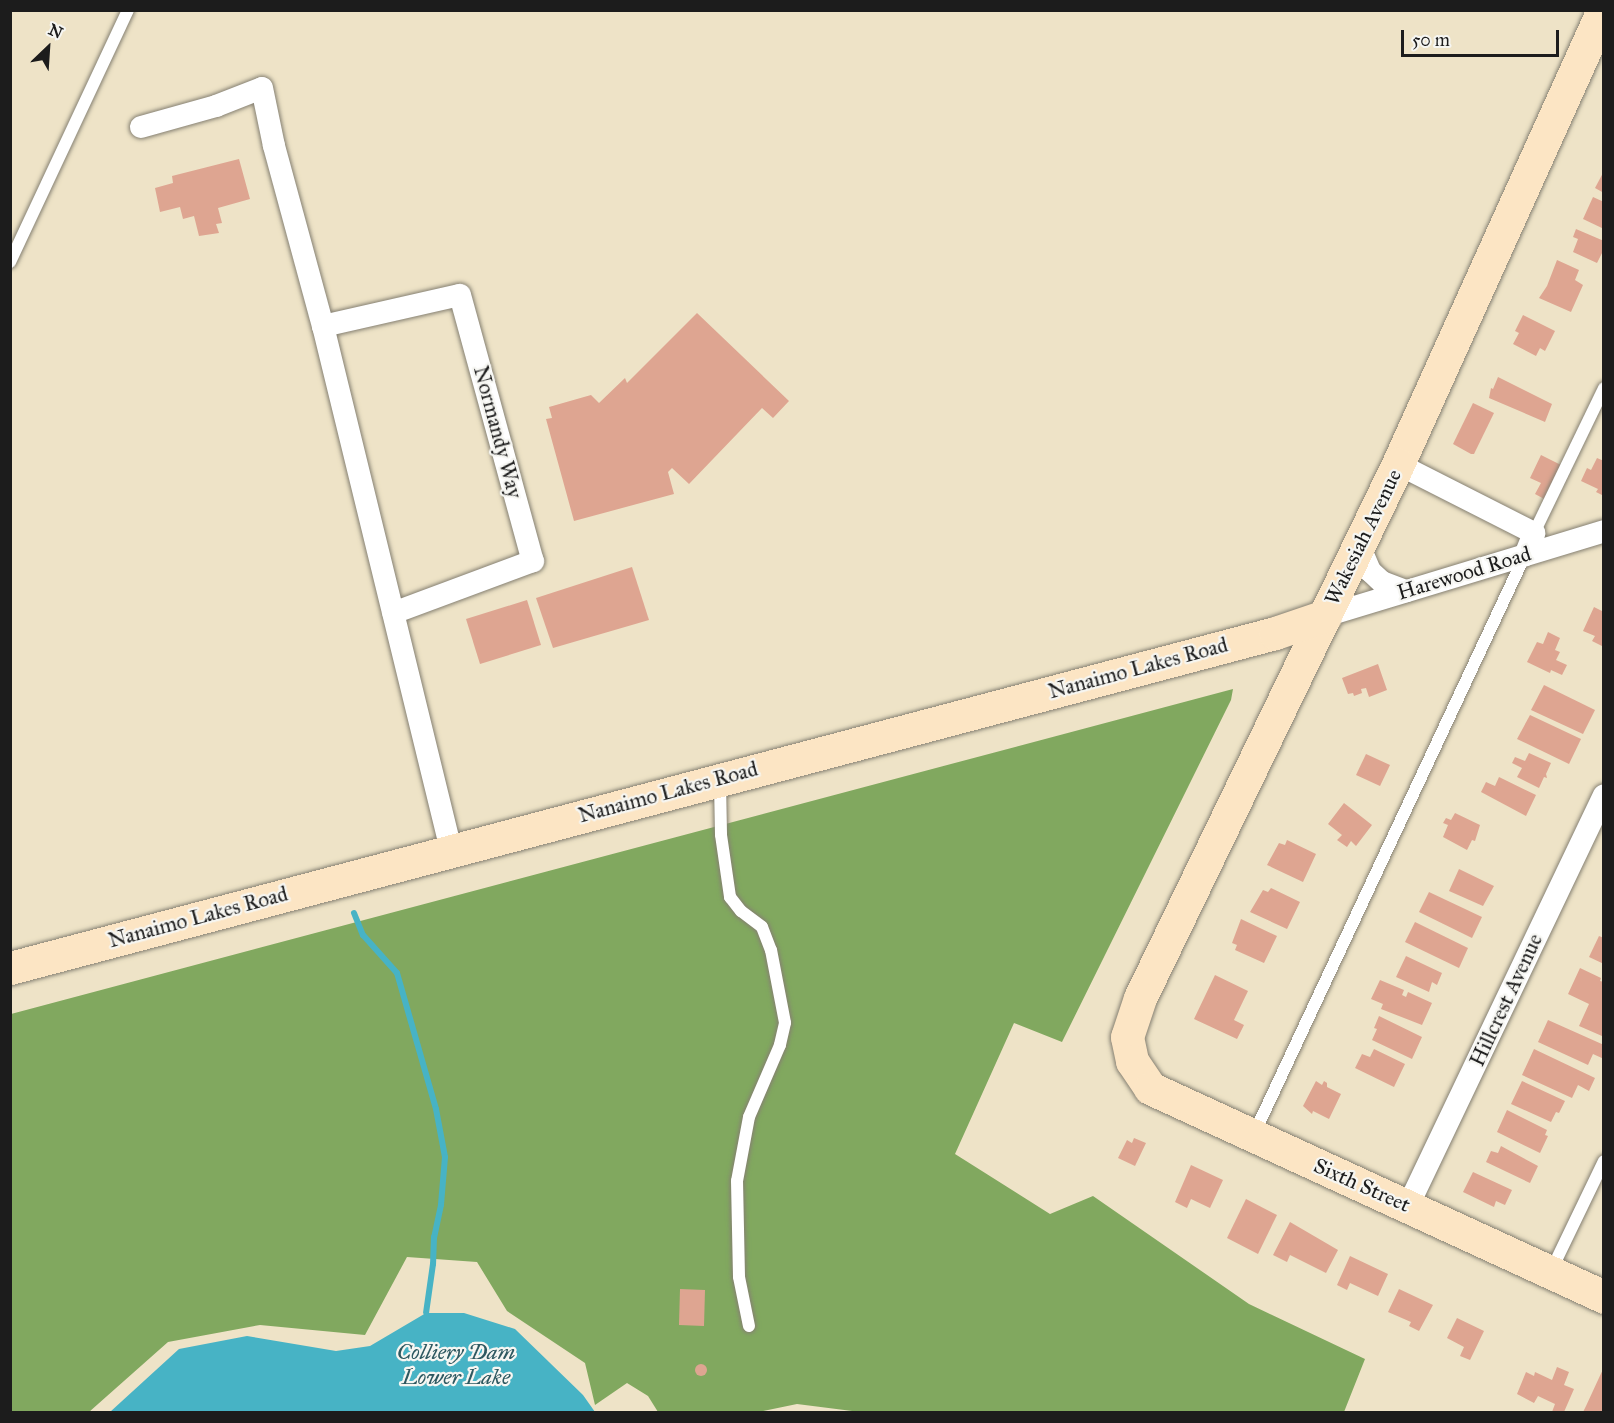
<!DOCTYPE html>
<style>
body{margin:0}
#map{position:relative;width:1614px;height:1423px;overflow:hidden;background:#eee3c7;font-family:"IM FELL Great Primer",serif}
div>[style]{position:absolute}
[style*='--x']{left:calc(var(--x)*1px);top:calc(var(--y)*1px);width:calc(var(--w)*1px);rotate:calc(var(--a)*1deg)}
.forest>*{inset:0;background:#81a85f}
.water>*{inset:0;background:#47b3c5}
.stream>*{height:6px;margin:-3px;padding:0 3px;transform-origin:3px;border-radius:3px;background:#47b3c5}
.building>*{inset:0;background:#dea591}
.round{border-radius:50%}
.roads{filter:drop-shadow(0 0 2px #858072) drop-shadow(0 0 2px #858072)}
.lane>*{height:12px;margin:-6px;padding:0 6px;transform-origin:6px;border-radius:6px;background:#fff}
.street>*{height:22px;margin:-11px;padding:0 11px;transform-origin:11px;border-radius:11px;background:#fff}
.secondary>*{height:33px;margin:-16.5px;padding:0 16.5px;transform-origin:16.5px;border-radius:16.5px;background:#fce5c4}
span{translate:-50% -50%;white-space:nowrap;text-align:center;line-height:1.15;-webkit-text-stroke:4.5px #f6f6f2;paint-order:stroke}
.street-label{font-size:21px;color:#1c1c1c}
.water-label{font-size:22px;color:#2d5860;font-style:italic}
.frame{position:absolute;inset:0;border:12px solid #1c1c1c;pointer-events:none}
.north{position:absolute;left:18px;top:18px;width:60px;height:60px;-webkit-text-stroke:4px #f6f6f2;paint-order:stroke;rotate:25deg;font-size:16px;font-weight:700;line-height:24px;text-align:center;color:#1c1c1c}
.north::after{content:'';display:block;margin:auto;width:21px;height:27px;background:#1c1c1c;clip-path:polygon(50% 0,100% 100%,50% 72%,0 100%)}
.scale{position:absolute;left:1401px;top:30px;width:158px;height:27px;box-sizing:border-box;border:3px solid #1c1c1c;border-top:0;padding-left:8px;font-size:18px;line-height:21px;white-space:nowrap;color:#1c1c1c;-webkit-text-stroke:4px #f6f6f2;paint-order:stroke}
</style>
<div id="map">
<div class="forest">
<i style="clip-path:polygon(1233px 689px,1231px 700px,1062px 1042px,1014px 1023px,955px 1154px,1050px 1214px,1093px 1196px,1249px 1304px,1365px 1359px,1344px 1412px,860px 1412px,797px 1404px,759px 1412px,658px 1412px,648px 1396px,627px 1383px,595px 1405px,585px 1363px,507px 1311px,477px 1262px,407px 1257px,365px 1335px,260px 1325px,168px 1342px,89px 1412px,11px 1412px,11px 1014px)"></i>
</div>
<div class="water">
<i style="clip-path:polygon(426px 1313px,464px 1313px,515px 1329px,583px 1395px,595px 1412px,110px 1412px,179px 1349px,247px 1336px,336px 1351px,370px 1346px)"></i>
</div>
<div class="stream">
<i style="--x:354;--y:913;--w:24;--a:68"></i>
<i style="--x:363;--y:935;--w:51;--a:48.2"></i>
<i style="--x:397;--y:973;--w:141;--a:74"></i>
<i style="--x:436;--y:1109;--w:49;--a:79.4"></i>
<i style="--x:445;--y:1157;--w:48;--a:94.8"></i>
<i style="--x:441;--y:1205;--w:33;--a:102"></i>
<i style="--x:434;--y:1237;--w:27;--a:92"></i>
<i style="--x:433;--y:1264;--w:49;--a:98.1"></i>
</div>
<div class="building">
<i style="clip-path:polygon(239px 159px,250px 199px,218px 208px,222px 223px,216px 224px,219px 233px,199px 236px,194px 216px,183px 219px,180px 207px,160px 212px,155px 188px,173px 183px,172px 176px)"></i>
<i style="clip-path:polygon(1604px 171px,1604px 193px,1595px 188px)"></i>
<i style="clip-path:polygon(1593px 197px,1604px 202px,1604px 229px,1583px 219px)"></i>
<i style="clip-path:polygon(1576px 229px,1604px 241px,1604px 249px,1597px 263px,1573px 252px,1578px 239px,1573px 237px)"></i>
<i style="clip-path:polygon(1557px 260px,1579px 270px,1575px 280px,1583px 285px,1571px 312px,1539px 298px,1547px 286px)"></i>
<i style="clip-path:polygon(697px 313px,789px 401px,773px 418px,762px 408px,689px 484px,672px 468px,668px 472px,674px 494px,574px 521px,546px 419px,552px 418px,549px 407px,591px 395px,599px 403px,625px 378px,627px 383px)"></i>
<i style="clip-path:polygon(1523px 315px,1555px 331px,1545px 351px,1540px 348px,1536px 356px,1513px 344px,1519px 333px,1515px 331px)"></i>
<i style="clip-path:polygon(1498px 377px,1552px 404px,1545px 422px,1489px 398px,1491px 388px,1493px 389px)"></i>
<i style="clip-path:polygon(1473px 403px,1494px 413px,1474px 454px,1471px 454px,1453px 444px)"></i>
<i style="clip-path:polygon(1541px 455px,1561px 465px,1548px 501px,1535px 494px,1541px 483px,1530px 478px)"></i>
<i style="clip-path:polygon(1597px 458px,1604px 461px,1604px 496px,1596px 492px,1598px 489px,1581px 481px,1587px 468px,1591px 470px)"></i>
<i style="clip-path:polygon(632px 567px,649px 620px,553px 648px,536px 598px)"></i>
<i style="clip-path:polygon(527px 600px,541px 645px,480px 664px,466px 619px)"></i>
<i style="clip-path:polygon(1594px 607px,1604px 612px,1604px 647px,1592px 641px,1595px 636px,1583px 631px)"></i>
<i style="clip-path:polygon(1548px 632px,1560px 638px,1555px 650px,1560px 652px,1556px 660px,1567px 665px,1562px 675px,1551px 670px,1550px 673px,1527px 662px,1537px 642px,1543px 644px)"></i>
<i style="clip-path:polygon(1378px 664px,1387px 690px,1369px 697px,1366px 688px,1361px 689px,1362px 693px,1354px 696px,1353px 693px,1348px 694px,1342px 678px)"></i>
<i style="clip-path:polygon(1544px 685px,1595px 710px,1583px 734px,1531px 710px)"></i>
<i style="clip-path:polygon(1530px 715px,1581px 739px,1569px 764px,1517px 739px)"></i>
<i style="clip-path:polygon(1529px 753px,1551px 763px,1546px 774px,1547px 778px,1544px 777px,1539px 788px,1517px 777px,1522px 768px,1512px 763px,1515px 757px,1525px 761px)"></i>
<i style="clip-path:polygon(1366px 754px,1390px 765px,1380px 786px,1356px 775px)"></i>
<i style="clip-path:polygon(1499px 777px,1536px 795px,1526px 816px,1481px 792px,1486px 782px,1495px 786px)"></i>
<i style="clip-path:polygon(1344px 803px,1372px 825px,1356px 846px,1351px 841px,1347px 847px,1337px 840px,1342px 835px,1328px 824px)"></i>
<i style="clip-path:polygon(1455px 813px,1480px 825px,1475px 841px,1472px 840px,1467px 850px,1443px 837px,1448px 825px,1443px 823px,1446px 818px,1451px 820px)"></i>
<i style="clip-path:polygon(1287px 840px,1316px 854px,1303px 882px,1267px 865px,1279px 843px,1285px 845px)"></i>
<i style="clip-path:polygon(1459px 869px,1494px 886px,1483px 906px,1449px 891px)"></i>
<i style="clip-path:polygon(1271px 888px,1300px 902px,1287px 929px,1250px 912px,1263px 890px,1268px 892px)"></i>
<i style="clip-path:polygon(1429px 892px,1482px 917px,1472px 938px,1419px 912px)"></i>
<i style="clip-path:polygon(1241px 919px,1277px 936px,1264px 963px,1235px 950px,1237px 945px,1232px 943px)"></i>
<i style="clip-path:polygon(1415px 922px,1468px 948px,1459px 968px,1405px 942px)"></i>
<i style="clip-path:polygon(1599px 936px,1604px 938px,1604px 964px,1589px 957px)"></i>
<i style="clip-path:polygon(1406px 956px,1442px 973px,1437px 985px,1432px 982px,1429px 992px,1396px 977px)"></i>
<i style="clip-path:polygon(1580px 968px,1601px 978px,1600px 981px,1604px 982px,1602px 1036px,1579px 1026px,1589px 1004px,1568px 994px)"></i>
<i style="clip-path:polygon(1215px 975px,1248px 991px,1234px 1020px,1244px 1025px,1237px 1039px,1194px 1019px)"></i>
<i style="clip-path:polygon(1380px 980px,1404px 990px,1402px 995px,1406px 997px,1408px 992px,1432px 1003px,1422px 1025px,1381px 1009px,1383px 1004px,1371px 999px)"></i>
<i style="clip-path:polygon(1379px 1016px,1422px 1037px,1412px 1059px,1372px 1040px,1377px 1029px,1374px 1028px)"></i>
<i style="clip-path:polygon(1548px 1020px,1604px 1045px,1604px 1059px,1593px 1054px,1588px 1065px,1538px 1042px)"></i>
<i style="clip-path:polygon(1374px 1049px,1405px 1064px,1394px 1087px,1355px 1068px,1362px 1054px,1370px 1057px)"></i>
<i style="clip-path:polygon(1534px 1049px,1595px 1078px,1589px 1091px,1578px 1085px,1572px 1098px,1522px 1075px)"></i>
<i style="clip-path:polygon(1316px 1081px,1322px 1085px,1324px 1081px,1327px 1083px,1327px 1087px,1341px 1094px,1329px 1119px,1313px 1111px,1312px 1114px,1303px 1106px)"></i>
<i style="clip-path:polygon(1522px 1081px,1565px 1101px,1559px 1113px,1556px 1112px,1551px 1122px,1511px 1104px)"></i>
<i style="clip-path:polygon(1507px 1110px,1547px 1130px,1545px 1135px,1548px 1136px,1540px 1153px,1497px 1132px)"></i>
<i style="clip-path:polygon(1134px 1138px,1146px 1143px,1135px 1166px,1118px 1158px,1127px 1140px,1132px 1143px)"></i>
<i style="clip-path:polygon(1501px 1146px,1538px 1166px,1530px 1183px,1486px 1162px,1491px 1151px,1498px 1153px)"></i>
<i style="clip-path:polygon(1191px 1165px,1223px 1180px,1210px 1208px,1191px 1199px,1187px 1208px,1175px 1202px)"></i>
<i style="clip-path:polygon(1473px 1172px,1512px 1190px,1505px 1205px,1496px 1201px,1494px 1207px,1463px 1192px)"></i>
<i style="clip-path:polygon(1246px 1199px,1277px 1215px,1258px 1254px,1227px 1238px)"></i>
<i style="clip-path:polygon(1290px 1222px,1338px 1250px,1326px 1273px,1290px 1255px,1287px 1262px,1273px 1255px)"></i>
<i style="clip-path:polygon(1350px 1256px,1388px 1274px,1378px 1296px,1350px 1283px,1347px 1290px,1337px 1285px)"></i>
<i style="clip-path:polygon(680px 1289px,705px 1290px,704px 1326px,679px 1325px)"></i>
<i style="clip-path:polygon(1399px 1289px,1433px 1305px,1419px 1331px,1409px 1326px,1411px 1322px,1388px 1312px)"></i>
<i style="clip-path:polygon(1457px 1318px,1484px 1331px,1470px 1360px,1460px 1356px,1464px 1347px,1447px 1338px)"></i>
<i class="round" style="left:695px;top:1364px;width:12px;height:12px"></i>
<i style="clip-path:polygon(1557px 1367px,1569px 1372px,1564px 1385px,1574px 1389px,1564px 1412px,1552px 1412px,1555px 1404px,1538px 1396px,1534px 1403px,1517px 1394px,1526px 1372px,1534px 1376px,1535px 1372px,1552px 1380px)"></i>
<i style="clip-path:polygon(1604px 1367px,1604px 1412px,1583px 1412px,1586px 1406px)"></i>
</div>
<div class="roads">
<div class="lane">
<i style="--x:10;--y:262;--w:278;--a:-64.9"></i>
<i style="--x:1534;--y:533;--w:161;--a:-64.2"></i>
<i style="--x:720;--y:782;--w:53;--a:88.9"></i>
<i style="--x:721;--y:835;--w:63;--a:81.7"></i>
<i style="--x:730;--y:897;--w:18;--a:52"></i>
<i style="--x:741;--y:911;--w:26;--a:37"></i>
<i style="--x:762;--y:927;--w:25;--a:69"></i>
<i style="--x:771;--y:950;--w:74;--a:79.1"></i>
<i style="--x:785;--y:1023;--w:23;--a:103"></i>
<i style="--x:780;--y:1045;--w:78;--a:113.3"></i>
<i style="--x:749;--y:1117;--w:65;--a:100.6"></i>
<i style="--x:737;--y:1181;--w:96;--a:88.8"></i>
<i style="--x:739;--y:1277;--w:50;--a:78.5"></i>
<i style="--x:1253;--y:1136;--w:642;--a:-64.91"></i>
<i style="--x:1551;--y:1271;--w:122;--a:-64.3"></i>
</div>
<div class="street">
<i style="--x:141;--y:127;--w:78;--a:-15.6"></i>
<i style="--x:216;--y:106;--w:49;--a:-21.4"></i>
<i style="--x:262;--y:88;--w:59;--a:78.3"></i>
<i style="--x:274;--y:146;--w:187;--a:74.8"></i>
<i style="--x:323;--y:326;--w:539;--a:76.27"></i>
<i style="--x:323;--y:326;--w:140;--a:-12.8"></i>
<i style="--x:460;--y:295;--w:276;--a:74.7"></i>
<i style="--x:533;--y:561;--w:149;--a:159.6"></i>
<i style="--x:1398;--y:464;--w:153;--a:26.9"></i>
<i style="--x:1534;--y:533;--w:24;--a:112"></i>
<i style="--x:1364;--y:539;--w:13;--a:99"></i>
<i style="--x:1362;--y:552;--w:21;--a:67"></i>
<i style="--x:1370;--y:571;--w:16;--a:43"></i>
<i style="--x:1382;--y:582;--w:26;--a:21"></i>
<i style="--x:1325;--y:616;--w:292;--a:-16.9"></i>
<i style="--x:1408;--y:1206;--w:455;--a:-64.5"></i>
</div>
<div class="secondary">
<i style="--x:1603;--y:10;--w:498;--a:114.3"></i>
<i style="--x:1398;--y:464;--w:593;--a:115.79"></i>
<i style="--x:1140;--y:998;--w:41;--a:108.4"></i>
<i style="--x:1127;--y:1037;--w:25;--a:78"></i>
<i style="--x:1132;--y:1061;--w:32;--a:56"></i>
<i style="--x:1150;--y:1088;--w:500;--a:24.7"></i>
<i style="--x:10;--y:968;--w:1309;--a:-14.83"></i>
<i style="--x:1275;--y:633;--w:53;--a:-18.8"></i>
</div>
</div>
<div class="street-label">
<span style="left:498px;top:432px;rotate:75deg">Normandy Way</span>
<span style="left:1363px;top:537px;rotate:-64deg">Wakesiah Avenue</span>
<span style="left:1464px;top:573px;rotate:-17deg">Harewood Road</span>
<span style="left:1138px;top:668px;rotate:-15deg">Nanaimo Lakes Road</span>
<span style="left:668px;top:792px;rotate:-15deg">Nanaimo Lakes Road</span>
<span style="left:198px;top:917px;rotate:-15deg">Nanaimo Lakes Road</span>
<span style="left:1506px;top:1000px;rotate:-65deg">Hillcrest Avenue</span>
<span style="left:1362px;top:1185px;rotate:24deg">Sixth Street</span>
</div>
<div class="water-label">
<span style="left:456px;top:1364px">Colliery Dam<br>Lower Lake</span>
</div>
<div class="frame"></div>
<div class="north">N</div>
<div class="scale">50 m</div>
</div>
